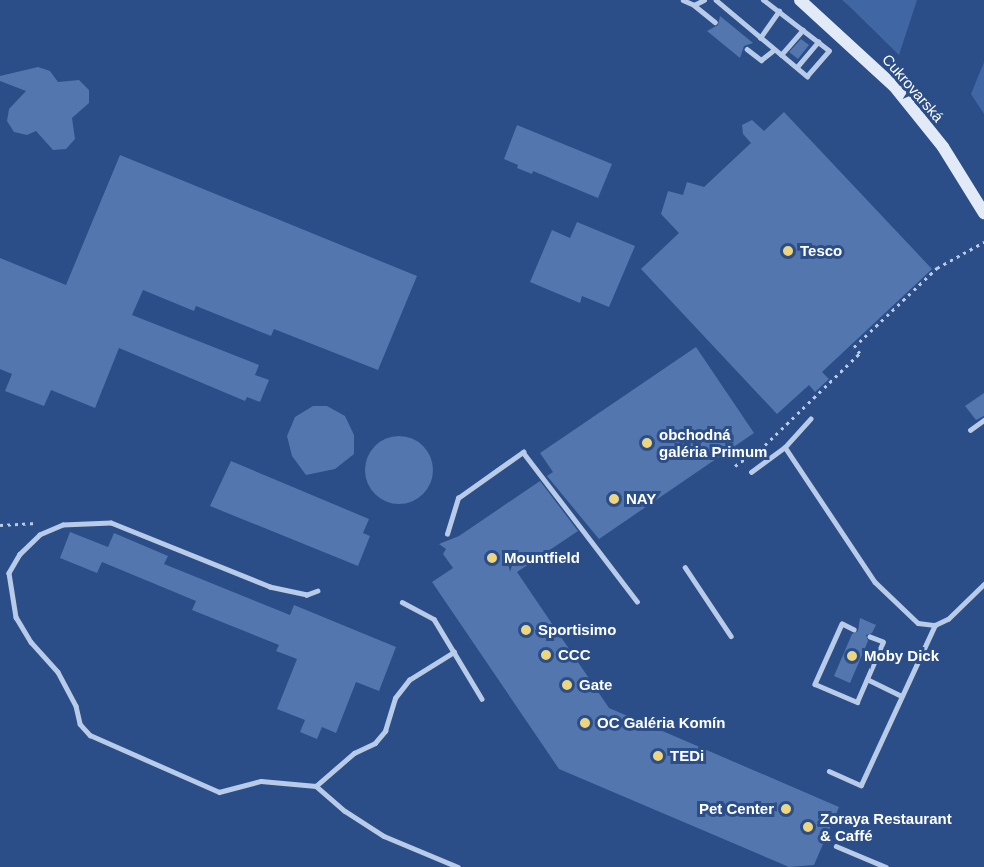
<!DOCTYPE html>
<meta charset="utf-8">
<style>
body{margin:0}
#map{position:relative;width:984px;height:867px;overflow:hidden;background:#2b4d88;font-family:Helvetica,sans-serif}
div>[style]{position:absolute}
[style*='--x']{left:calc(var(--x)*1px);top:calc(var(--y)*1px);width:calc(var(--w)*1px);rotate:calc(var(--a)*1deg)}
.green>*{inset:0;background:#4066a4}
.building>*{inset:0;background:#5376af}
.round{border-radius:50%}
.path>*{height:3px;margin-top:-1.5px;transform-origin:0;background:repeating-linear-gradient(90deg,#b8cbe8 0 3px,transparent 0 7.5px)}
.lane>*{height:4.5px;margin:-2.25px;padding:0 2.25px;transform-origin:2.25px;border-radius:2.25px;background:#b8cbe8}
.secondary>*{height:12px;margin:-6px;padding:0 6px;transform-origin:6px;border-radius:6px;background:#e2eaf8}
.dots>*{width:16px;height:16px;translate:-50% -50%;box-sizing:border-box;border:3px solid #2b4d88;border-radius:50%}
span{translate:-50% -50%;white-space:nowrap;text-align:center;line-height:1.15;-webkit-text-stroke:6px #2b4d88;paint-order:stroke}
.street-label{font-size:15px;color:#fff}
.poi-label{font-size:15px;color:#fff;font-weight:700}
.left{translate:0 -50%;text-align:left}
.right{translate:-100% -50%;text-align:right}
</style>
<div id="map">
<div class="green">
<i style="clip-path:polygon(842px 0,917px 0,899px 55px,848px 5px)"></i>
<i style="clip-path:polygon(984px 62px,984px 114px,971px 94px)"></i>
</div>
<div class="building">
<i style="clip-path:polygon(720px 16px,753px 43px,744px 46px,740px 58px,707px 31px,718px 25px)"></i>
<i style="clip-path:polygon(801px 39px,809px 45px,798px 59px,789px 52px)"></i>
<i style="clip-path:polygon(38px 67px,50px 71px,58px 82px,79px 80px,89px 90px,89px 103px,72px 118px,75px 139px,66px 149px,53px 150px,36px 131px,27px 135px,14px 132px,7px 121px,9px 109px,26px 91px,0 81px,0 76px)"></i>
<i style="clip-path:polygon(784px 112px,932px 269px,822px 372px,829px 379px,815px 392px,809px 385px,777px 414px,641px 269px,679px 233px,661px 214px,668px 191px,683px 195px,687px 182px,704px 187px,751px 143px,743px 134px,742px 125px,752px 120px,764px 131px)"></i>
<i style="clip-path:polygon(517px 125px,612px 164px,598px 198px,533px 171px,532px 174px,517px 168px,518px 165px,504px 159px)"></i>
<i style="clip-path:polygon(120px 155px,417px 276px,378px 370px,274px 329px,271px 336px,196px 306px,194px 311px,143px 290px,132px 315px,259px 365px,255px 375px,269px 380px,260px 402px,247px 397px,245px 401px,119px 348px,95px 408px,51px 390px,44px 406px,5px 391px,12px 374px,0 369px,0 258px,66px 285px)"></i>
<i style="clip-path:polygon(577px 222px,635px 246px,609px 307px,582px 296px,580px 303px,530px 282px,552px 230px,570px 238px)"></i>
<i style="clip-path:polygon(696px 347px,754px 433px,599px 539px,547px 476px,553px 472px,540px 453px)"></i>
<i style="clip-path:polygon(984px 393px,984px 416px,976px 420px,965px 406px)"></i>
<i style="clip-path:polygon(313px 406px,327px 406px,345px 416px,354px 435px,354px 454px,335px 469px,306px 475px,292px 456px,287px 436px,295px 417px)"></i>
<i class="round" style="left:365px;top:436px;width:68px;height:68px"></i>
<i style="clip-path:polygon(231px 461px,369px 519px,363px 533px,370px 536px,358px 566px,210px 506px)"></i>
<i style="clip-path:polygon(540px 481px,578px 531px,517px 572px,609px 708px,839px 807px,814px 865px,789px 867px,559px 769px,432px 582px,453px 568px,443px 554px,446px 549px,439px 544px,459px 536px)"></i>
<i style="clip-path:polygon(70px 532px,108px 547px,114px 533px,168px 556px,164px 564px,290px 615px,294px 605px,396px 647px,379px 691px,356px 682px,336px 733px,322px 727px,317px 739px,300px 732px,305px 720px,277px 709px,297px 659px,276px 651px,279px 645px,192px 610px,196px 601px,102px 562px,97px 573px,60px 558px)"></i>
<i style="clip-path:polygon(860px 618px,876px 625px,872px 633px,866px 635px,868px 641px,850px 683px,834px 676px,852px 634px,858px 631px)"></i>
</div>
<div class="path">
<i style="--x:735;--y:466;--w:37;--a:-35"></i>
<i style="--x:765;--y:445;--w:132;--a:-44.1"></i>
<i style="--x:860;--y:353;--w:8;--a:-135"></i>
<i style="--x:854;--y:347;--w:115;--a:-43.6"></i>
<i style="--x:937;--y:268;--w:54;--a:-29"></i>
<i style="--x:0;--y:525;--w:37;--a:-3"></i>
</div>
<div class="lane">
<i style="--x:683;--y:0;--w:12;--a:24"></i>
<i style="--x:694;--y:5;--w:11;--a:-27"></i>
<i style="--x:716;--y:0;--w:119;--a:39.9"></i>
<i style="--x:807;--y:76;--w:33;--a:-49"></i>
<i style="--x:829;--y:51;--w:83;--a:-142.3"></i>
<i style="--x:694;--y:5;--w:27;--a:39"></i>
<i style="--x:760;--y:38;--w:33;--a:-55"></i>
<i style="--x:747;--y:49;--w:18;--a:38"></i>
<i style="--x:761;--y:60;--w:16;--a:-38"></i>
<i style="--x:781;--y:55;--w:33;--a:-49"></i>
<i style="--x:797;--y:67;--w:33;--a:-50"></i>
<i style="--x:970;--y:430;--w:17;--a:-36"></i>
<i style="--x:785;--y:447;--w:162;--a:56.3"></i>
<i style="--x:875;--y:582;--w:59;--a:43.6"></i>
<i style="--x:918;--y:623;--w:17;--a:7"></i>
<i style="--x:935;--y:625;--w:14;--a:-25"></i>
<i style="--x:948;--y:619;--w:50;--a:-44.2"></i>
<i style="--x:751;--y:472;--w:42;--a:-36.3"></i>
<i style="--x:785;--y:447;--w:38;--a:-48"></i>
<i style="--x:447;--y:534;--w:38;--a:-73"></i>
<i style="--x:458;--y:498;--w:80;--a:-35.3"></i>
<i style="--x:523;--y:452;--w:188;--a:52.6"></i>
<i style="--x:685;--y:567;--w:83;--a:56.3"></i>
<i style="--x:318;--y:591;--w:12;--a:160"></i>
<i style="--x:307;--y:595;--w:38;--a:-168"></i>
<i style="--x:270;--y:587;--w:171;--a:-158.1"></i>
<i style="--x:111;--y:523;--w:48;--a:177.6"></i>
<i style="--x:63;--y:525;--w:25;--a:157"></i>
<i style="--x:40;--y:535;--w:28;--a:136"></i>
<i style="--x:20;--y:554;--w:22;--a:120"></i>
<i style="--x:9;--y:573;--w:45;--a:81"></i>
<i style="--x:16;--y:617;--w:29;--a:59"></i>
<i style="--x:31;--y:642;--w:40;--a:48"></i>
<i style="--x:58;--y:672;--w:38;--a:62"></i>
<i style="--x:76;--y:706;--w:18;--a:77"></i>
<i style="--x:80;--y:724;--w:15;--a:48"></i>
<i style="--x:90;--y:735;--w:141;--a:23.8"></i>
<i style="--x:219;--y:792;--w:43;--a:-14.7"></i>
<i style="--x:261;--y:781;--w:55;--a:5.2"></i>
<i style="--x:316;--y:786;--w:38;--a:41"></i>
<i style="--x:345;--y:811;--w:46;--a:32.7"></i>
<i style="--x:384;--y:836;--w:80;--a:22.7"></i>
<i style="--x:402;--y:602;--w:36;--a:28"></i>
<i style="--x:434;--y:619;--w:93;--a:59"></i>
<i style="--x:854;--y:630;--w:13;--a:-153"></i>
<i style="--x:842;--y:624;--w:66;--a:114.2"></i>
<i style="--x:815;--y:684;--w:46;--a:23.2"></i>
<i style="--x:857;--y:702;--w:65;--a:-66.6"></i>
<i style="--x:883;--y:642;--w:14;--a:-159"></i>
<i style="--x:867;--y:679;--w:37;--a:26"></i>
<i style="--x:829;--y:771;--w:35;--a:24"></i>
<i style="--x:861;--y:785;--w:176;--a:-65.2"></i>
<i style="--x:316;--y:786;--w:50;--a:-41"></i>
<i style="--x:354;--y:753;--w:23;--a:-25"></i>
<i style="--x:375;--y:743;--w:16;--a:-50"></i>
<i style="--x:385;--y:731;--w:34;--a:-73"></i>
<i style="--x:395;--y:698;--w:23;--a:-52"></i>
<i style="--x:409;--y:680;--w:53;--a:-31.9"></i>
<i style="--x:836;--y:846;--w:54;--a:22.8"></i>
</div>
<div class="secondary">
<i style="--x:800;--y:0;--w:127;--a:42.5"></i>
<i style="--x:894;--y:86;--w:78;--a:51.2"></i>
<i style="--x:943;--y:147;--w:78;--a:58.2"></i>
</div>
<div class="dots">
<i style="left:788px;top:251px;background:#eed680"></i>
<i style="left:647px;top:443px;background:#eed680"></i>
<i style="left:614px;top:499px;background:#eed680"></i>
<i style="left:492px;top:558px;background:#eed680"></i>
<i style="left:526px;top:630px;background:#eed680"></i>
<i style="left:546px;top:655px;background:#eed680"></i>
<i style="left:852px;top:656px;background:#eed680"></i>
<i style="left:567px;top:685px;background:#eed680"></i>
<i style="left:585px;top:723px;background:#eed680"></i>
<i style="left:658px;top:756px;background:#eed680"></i>
<i style="left:786px;top:809px;background:#eed680"></i>
<i style="left:808px;top:827px;background:#eed680"></i>
</div>
<div class="street-label">
<span style="left:913px;top:88px;rotate:49deg">Cukrovarská</span>
</div>
<div class="poi-label">
<span class="left" style="left:800px;top:251px">Tesco</span>
<span class="left" style="left:659px;top:443px">obchodná<br>galéria Primum</span>
<span class="left" style="left:626px;top:499px">NAY</span>
<span class="left" style="left:504px;top:558px">Mountfield</span>
<span class="left" style="left:538px;top:630px">Sportisimo</span>
<span class="left" style="left:558px;top:655px">CCC</span>
<span class="left" style="left:864px;top:656px">Moby Dick</span>
<span class="left" style="left:579px;top:685px">Gate</span>
<span class="left" style="left:597px;top:723px">OC Galéria Komín</span>
<span class="left" style="left:670px;top:756px">TEDi</span>
<span class="right" style="left:774px;top:809px">Pet Center</span>
<span class="left" style="left:820px;top:827px">Zoraya Restaurant<br>&amp; Caffé</span>
</div>
</div>
